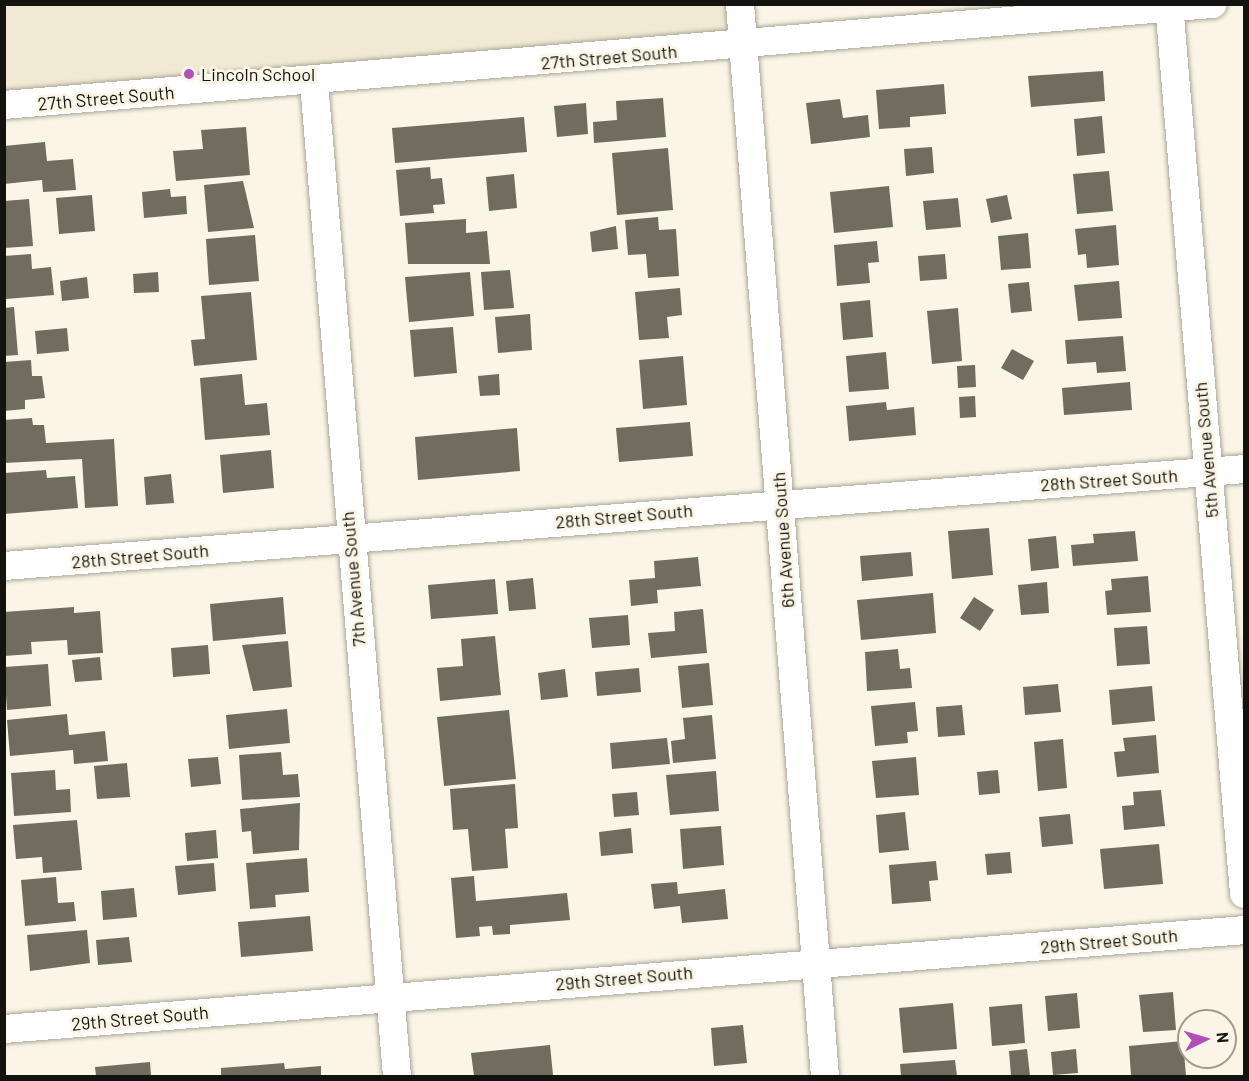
<!DOCTYPE html>
<style>
body{margin:0}
#map{position:relative;width:1249px;height:1081px;overflow:hidden;background:#faf5e6;font-family:Barlow,sans-serif}
div>[style]{position:absolute}
[style*='--x']{left:calc(var(--x)*1px);top:calc(var(--y)*1px);width:calc(var(--w)*1px);rotate:calc(var(--a)*1deg)}
.built>*{inset:0;background:#f1e9d3}
.building>*{inset:0;background:#706c5f}
.roads{filter:drop-shadow(0 0 2px #aba799) drop-shadow(0 0 2px #aba799)}
.minor>*{height:28px;margin:-14px;padding:0 14px;transform-origin:14px;border-radius:14px;background:#fff}
.dots>*{width:16px;height:16px;translate:-50% -50%;box-sizing:border-box;border:3px solid #faf5e6;border-radius:50%}
span{translate:-50% -50%;white-space:nowrap;text-align:center;line-height:1.15;-webkit-text-stroke:6px #faf5e6;paint-order:stroke}
.street-label{font-size:18px;color:#15130f}
.poi-label{font-size:18px;color:#15130f}
.left{translate:0 -50%;text-align:left}
.frame{position:absolute;inset:0;border:6px solid #15130f;pointer-events:none}
.north{position:absolute;left:1177px;top:1009px;width:60px;height:60px;box-sizing:border-box;background:#faf5e6;border:2px solid #9e9b90;border-radius:50%;rotate:85deg;font-size:16px;font-weight:700;line-height:24px;text-align:center;color:#15130f}
.north::after{content:'';display:block;margin:auto;width:21px;height:27px;background:#b24fb6;clip-path:polygon(50% 0,100% 100%,50% 72%,0 100%)}
</style>
<div id="map">
<div class="built">
<i style="clip-path:polygon(5px 5px,740px 5px,743px 45px,5px 102px)"></i>
</div>
<div class="building">
<i style="clip-path:polygon(1103px 71px,1105px 101px,1031px 107px,1028px 76px)"></i>
<i style="clip-path:polygon(944px 84px,946px 114px,910px 117px,910px 127px,879px 129px,876px 90px)"></i>
<i style="clip-path:polygon(663px 98px,666px 137px,594px 143px,593px 122px,617px 120px,616px 101px)"></i>
<i style="clip-path:polygon(840px 99px,843px 118px,868px 115px,870px 137px,811px 144px,806px 103px)"></i>
<i style="clip-path:polygon(586px 103px,588px 134px,557px 137px,554px 106px)"></i>
<i style="clip-path:polygon(1102px 116px,1105px 153px,1077px 156px,1074px 119px)"></i>
<i style="clip-path:polygon(524px 117px,527px 152px,395px 163px,392px 128px)"></i>
<i style="clip-path:polygon(246px 127px,250px 175px,176px 181px,173px 151px,203px 149px,201px 130px)"></i>
<i style="clip-path:polygon(45px 142px,47px 161px,73px 159px,76px 190px,43px 192px,42px 180px,4px 184px,4px 146px)"></i>
<i style="clip-path:polygon(932px 147px,934px 173px,906px 176px,904px 149px)"></i>
<i style="clip-path:polygon(668px 148px,673px 210px,617px 215px,612px 153px)"></i>
<i style="clip-path:polygon(430px 167px,431px 179px,442px 178px,445px 204px,433px 205px,434px 213px,400px 216px,396px 170px)"></i>
<i style="clip-path:polygon(1109px 171px,1113px 211px,1077px 214px,1073px 174px)"></i>
<i style="clip-path:polygon(514px 174px,517px 208px,489px 211px,486px 177px)"></i>
<i style="clip-path:polygon(243px 181px,254px 228px,208px 232px,204px 185px)"></i>
<i style="clip-path:polygon(889px 186px,893px 227px,834px 233px,830px 192px)"></i>
<i style="clip-path:polygon(170px 189px,171px 197px,186px 196px,187px 214px,144px 218px,142px 192px)"></i>
<i style="clip-path:polygon(92px 195px,95px 231px,59px 234px,56px 198px)"></i>
<i style="clip-path:polygon(1007px 195px,1012px 219px,991px 223px,986px 199px)"></i>
<i style="clip-path:polygon(958px 198px,961px 227px,926px 230px,923px 201px)"></i>
<i style="clip-path:polygon(29px 199px,33px 246px,4px 248px,4px 201px)"></i>
<i style="clip-path:polygon(658px 217px,659px 230px,676px 229px,679px 276px,648px 278px,646px 254px,628px 255px,625px 220px)"></i>
<i style="clip-path:polygon(466px 219px,466px 233px,487px 231px,490px 264px,408px 264px,405px 223px)"></i>
<i style="clip-path:polygon(1116px 225px,1119px 265px,1087px 268px,1086px 254px,1078px 255px,1075px 229px)"></i>
<i style="clip-path:polygon(616px 226px,618px 249px,592px 252px,590px 232px)"></i>
<i style="clip-path:polygon(1028px 233px,1031px 268px,1001px 270px,998px 236px)"></i>
<i style="clip-path:polygon(255px 235px,259px 281px,209px 285px,206px 239px)"></i>
<i style="clip-path:polygon(877px 241px,879px 262px,868px 263px,870px 283px,837px 286px,834px 245px)"></i>
<i style="clip-path:polygon(31px 254px,32px 269px,51px 267px,54px 295px,6px 299px,4px 256px)"></i>
<i style="clip-path:polygon(945px 254px,947px 279px,920px 281px,918px 256px)"></i>
<i style="clip-path:polygon(510px 270px,514px 308px,484px 310px,481px 272px)"></i>
<i style="clip-path:polygon(158px 272px,159px 292px,134px 293px,133px 274px)"></i>
<i style="clip-path:polygon(470px 272px,474px 316px,409px 322px,405px 277px)"></i>
<i style="clip-path:polygon(87px 277px,89px 298px,62px 301px,60px 281px)"></i>
<i style="clip-path:polygon(1119px 281px,1122px 318px,1078px 321px,1074px 285px)"></i>
<i style="clip-path:polygon(1029px 282px,1032px 311px,1011px 313px,1008px 284px)"></i>
<i style="clip-path:polygon(680px 288px,682px 315px,667px 317px,669px 338px,639px 340px,635px 292px)"></i>
<i style="clip-path:polygon(251px 292px,257px 360px,194px 366px,191px 340px,205px 339px,201px 296px)"></i>
<i style="clip-path:polygon(870px 300px,873px 337px,843px 340px,840px 303px)"></i>
<i style="clip-path:polygon(14px 307px,18px 355px,4px 356px,4px 308px)"></i>
<i style="clip-path:polygon(958px 308px,962px 361px,932px 364px,927px 311px)"></i>
<i style="clip-path:polygon(530px 314px,532px 350px,498px 353px,495px 317px)"></i>
<i style="clip-path:polygon(453px 327px,457px 373px,414px 377px,410px 330px)"></i>
<i style="clip-path:polygon(67px 328px,69px 351px,37px 354px,35px 331px)"></i>
<i style="clip-path:polygon(1123px 336px,1126px 371px,1097px 373px,1096px 362px,1067px 364px,1065px 340px)"></i>
<i style="clip-path:polygon(1012px 349px,1034px 361px,1023px 380px,1001px 368px)"></i>
<i style="clip-path:polygon(886px 352px,889px 389px,849px 392px,846px 356px)"></i>
<i style="clip-path:polygon(683px 356px,687px 405px,643px 409px,639px 360px)"></i>
<i style="clip-path:polygon(31px 360px,32px 376px,42px 376px,45px 398px,25px 400px,25px 409px,4px 411px,4px 362px)"></i>
<i style="clip-path:polygon(975px 365px,976px 387px,958px 388px,957px 366px)"></i>
<i style="clip-path:polygon(242px 374px,245px 405px,267px 403px,270px 435px,205px 440px,200px 378px)"></i>
<i style="clip-path:polygon(499px 374px,500px 395px,480px 396px,478px 376px)"></i>
<i style="clip-path:polygon(1130px 382px,1132px 410px,1064px 415px,1062px 388px)"></i>
<i style="clip-path:polygon(975px 396px,976px 417px,960px 418px,959px 397px)"></i>
<i style="clip-path:polygon(886px 402px,887px 410px,914px 407px,916px 435px,849px 441px,846px 406px)"></i>
<i style="clip-path:polygon(32px 418px,33px 425px,44px 425px,46px 443px,114px 439px,118px 506px,85px 508px,82px 459px,4px 463px,4px 420px)"></i>
<i style="clip-path:polygon(690px 422px,693px 456px,619px 462px,616px 428px)"></i>
<i style="clip-path:polygon(517px 428px,520px 471px,418px 480px,415px 437px)"></i>
<i style="clip-path:polygon(271px 450px,274px 488px,223px 493px,220px 455px)"></i>
<i style="clip-path:polygon(46px 470px,47px 478px,75px 476px,78px 508px,4px 514px,4px 473px)"></i>
<i style="clip-path:polygon(171px 474px,174px 503px,146px 505px,144px 477px)"></i>
<i style="clip-path:polygon(989px 528px,993px 575px,952px 579px,948px 531px)"></i>
<i style="clip-path:polygon(1135px 531px,1138px 561px,1073px 566px,1071px 545px,1094px 543px,1093px 534px)"></i>
<i style="clip-path:polygon(1056px 536px,1059px 568px,1031px 571px,1028px 539px)"></i>
<i style="clip-path:polygon(911px 552px,913px 576px,862px 581px,860px 556px)"></i>
<i style="clip-path:polygon(698px 557px,701px 586px,657px 590px,658px 603px,631px 606px,629px 580px,655px 578px,654px 561px)"></i>
<i style="clip-path:polygon(1148px 576px,1151px 612px,1107px 615px,1105px 591px,1112px 590px,1111px 579px)"></i>
<i style="clip-path:polygon(533px 578px,536px 609px,509px 611px,506px 581px)"></i>
<i style="clip-path:polygon(495px 579px,498px 614px,431px 619px,428px 585px)"></i>
<i style="clip-path:polygon(1047px 582px,1049px 613px,1021px 615px,1018px 585px)"></i>
<i style="clip-path:polygon(933px 593px,936px 633px,861px 640px,857px 600px)"></i>
<i style="clip-path:polygon(283px 597px,286px 634px,213px 641px,210px 604px)"></i>
<i style="clip-path:polygon(974px 597px,994px 610px,980px 631px,960px 618px)"></i>
<i style="clip-path:polygon(74px 607px,74px 613px,100px 611px,103px 653px,68px 655px,67px 640px,31px 642px,32px 654px,4px 656px,4px 612px)"></i>
<i style="clip-path:polygon(703px 609px,707px 653px,651px 658px,648px 633px,675px 631px,674px 612px)"></i>
<i style="clip-path:polygon(628px 615px,630px 645px,592px 648px,589px 618px)"></i>
<i style="clip-path:polygon(1147px 626px,1150px 664px,1117px 666px,1114px 628px)"></i>
<i style="clip-path:polygon(495px 636px,501px 695px,440px 701px,437px 668px,463px 666px,461px 639px)"></i>
<i style="clip-path:polygon(288px 641px,292px 687px,253px 691px,242px 645px)"></i>
<i style="clip-path:polygon(208px 645px,210px 674px,173px 677px,171px 648px)"></i>
<i style="clip-path:polygon(898px 649px,900px 669px,910px 668px,912px 688px,867px 691px,865px 652px)"></i>
<i style="clip-path:polygon(100px 657px,102px 680px,75px 682px,72px 660px)"></i>
<i style="clip-path:polygon(709px 663px,713px 705px,682px 708px,678px 666px)"></i>
<i style="clip-path:polygon(48px 664px,51px 706px,7px 710px,4px 667px)"></i>
<i style="clip-path:polygon(639px 668px,641px 692px,597px 696px,595px 672px)"></i>
<i style="clip-path:polygon(565px 669px,568px 697px,541px 700px,538px 673px)"></i>
<i style="clip-path:polygon(1058px 684px,1061px 712px,1025px 715px,1023px 687px)"></i>
<i style="clip-path:polygon(1152px 686px,1155px 721px,1112px 725px,1109px 690px)"></i>
<i style="clip-path:polygon(915px 702px,918px 731px,907px 732px,908px 743px,875px 746px,871px 706px)"></i>
<i style="clip-path:polygon(962px 705px,965px 735px,938px 737px,936px 707px)"></i>
<i style="clip-path:polygon(287px 709px,290px 743px,229px 749px,226px 715px)"></i>
<i style="clip-path:polygon(509px 710px,516px 779px,444px 786px,437px 717px)"></i>
<i style="clip-path:polygon(67px 714px,69px 735px,105px 731px,108px 761px,74px 764px,73px 750px,10px 756px,7px 720px)"></i>
<i style="clip-path:polygon(712px 715px,716px 759px,673px 763px,671px 741px,685px 739px,683px 718px)"></i>
<i style="clip-path:polygon(1156px 735px,1159px 773px,1117px 777px,1114px 752px,1125px 751px,1123px 738px)"></i>
<i style="clip-path:polygon(667px 738px,670px 764px,612px 769px,610px 743px)"></i>
<i style="clip-path:polygon(1063px 739px,1067px 788px,1038px 791px,1034px 742px)"></i>
<i style="clip-path:polygon(281px 752px,283px 775px,298px 774px,300px 797px,242px 800px,239px 755px)"></i>
<i style="clip-path:polygon(218px 757px,221px 784px,191px 787px,188px 759px)"></i>
<i style="clip-path:polygon(916px 757px,919px 795px,876px 798px,872px 761px)"></i>
<i style="clip-path:polygon(127px 763px,130px 797px,97px 799px,94px 766px)"></i>
<i style="clip-path:polygon(55px 770px,56px 790px,70px 789px,71px 812px,14px 816px,11px 773px)"></i>
<i style="clip-path:polygon(998px 770px,1000px 793px,979px 795px,977px 772px)"></i>
<i style="clip-path:polygon(716px 771px,719px 811px,670px 815px,666px 775px)"></i>
<i style="clip-path:polygon(515px 784px,518px 828px,505px 829px,508px 868px,472px 871px,468px 829px,453px 830px,450px 789px)"></i>
<i style="clip-path:polygon(1161px 790px,1165px 826px,1124px 830px,1122px 806px,1134px 805px,1133px 792px)"></i>
<i style="clip-path:polygon(637px 792px,639px 815px,614px 817px,612px 794px)"></i>
<i style="clip-path:polygon(300px 803px,299px 850px,253px 854px,251px 831px,242px 832px,240px 809px)"></i>
<i style="clip-path:polygon(905px 812px,909px 850px,879px 853px,876px 815px)"></i>
<i style="clip-path:polygon(1070px 814px,1073px 844px,1042px 847px,1039px 817px)"></i>
<i style="clip-path:polygon(77px 820px,82px 870px,43px 873px,42px 857px,16px 859px,13px 825px)"></i>
<i style="clip-path:polygon(721px 826px,724px 865px,683px 869px,680px 829px)"></i>
<i style="clip-path:polygon(631px 828px,633px 853px,601px 856px,599px 832px)"></i>
<i style="clip-path:polygon(216px 830px,218px 858px,187px 861px,185px 833px)"></i>
<i style="clip-path:polygon(1159px 844px,1163px 884px,1104px 889px,1100px 849px)"></i>
<i style="clip-path:polygon(1010px 852px,1012px 873px,987px 875px,985px 854px)"></i>
<i style="clip-path:polygon(307px 858px,309px 892px,275px 895px,276px 907px,250px 909px,246px 863px)"></i>
<i style="clip-path:polygon(936px 861px,938px 880px,929px 881px,931px 901px,892px 904px,889px 865px)"></i>
<i style="clip-path:polygon(214px 863px,216px 891px,178px 895px,175px 866px)"></i>
<i style="clip-path:polygon(474px 876px,476px 901px,567px 893px,570px 920px,510px 925px,510px 934px,493px 935px,492px 926px,479px 927px,480px 936px,456px 938px,451px 878px)"></i>
<i style="clip-path:polygon(56px 877px,58px 903px,74px 902px,76px 921px,25px 926px,21px 880px)"></i>
<i style="clip-path:polygon(677px 882px,678px 894px,725px 889px,728px 919px,682px 923px,680px 906px,654px 909px,651px 884px)"></i>
<i style="clip-path:polygon(134px 888px,137px 917px,103px 920px,101px 891px)"></i>
<i style="clip-path:polygon(310px 916px,313px 951px,241px 957px,238px 922px)"></i>
<i style="clip-path:polygon(87px 930px,90px 963px,30px 971px,27px 935px)"></i>
<i style="clip-path:polygon(129px 937px,132px 962px,98px 965px,96px 940px)"></i>
<i style="clip-path:polygon(1173px 992px,1176px 1030px,1143px 1032px,1139px 995px)"></i>
<i style="clip-path:polygon(1077px 993px,1080px 1028px,1048px 1031px,1045px 996px)"></i>
<i style="clip-path:polygon(953px 1003px,957px 1049px,903px 1053px,899px 1008px)"></i>
<i style="clip-path:polygon(1022px 1004px,1025px 1043px,992px 1046px,989px 1007px)"></i>
<i style="clip-path:polygon(743px 1025px,747px 1063px,714px 1066px,711px 1028px)"></i>
<i style="clip-path:polygon(1183px 1041px,1186px 1076px,1131px 1076px,1129px 1046px)"></i>
<i style="clip-path:polygon(550px 1045px,553px 1075px,474px 1076px,471px 1053px)"></i>
<i style="clip-path:polygon(1027px 1049px,1030px 1076px,1011px 1076px,1009px 1051px)"></i>
<i style="clip-path:polygon(1076px 1049px,1078px 1073px,1053px 1075px,1051px 1052px)"></i>
<i style="clip-path:polygon(955px 1060px,957px 1076px,901px 1076px,900px 1064px)"></i>
<i style="clip-path:polygon(150px 1062px,151px 1076px,96px 1076px,95px 1067px)"></i>
<i style="clip-path:polygon(284px 1063px,285px 1069px,321px 1066px,321px 1076px,221px 1076px,221px 1068px)"></i>
</div>
<div class="roads">
<div class="minor">
<i style="--x:740;--y:4;--w:1075;--a:85.47"></i>
<i style="--x:1169;--y:4;--w:893;--a:85.18"></i>
<i style="--x:314;--y:82;--w:997;--a:85.23"></i>
<i style="--x:4;--y:105;--w:1213;--a:-4.78"></i>
<i style="--x:4;--y:566;--w:1244;--a:-4.47"></i>
<i style="--x:4;--y:1029;--w:1244;--a:-4.56"></i>
</div>
</div>
<div class="dots">
<i style="left:189px;top:74px;background:#b24fb6"></i>
</div>
<div class="street-label">
<span style="left:609px;top:57px;rotate:-5deg">27th Street South</span>
<span style="left:106px;top:98px;rotate:-5deg">27th Street South</span>
<span style="left:1206px;top:450px;rotate:-95deg">5th Avenue South</span>
<span style="left:1109px;top:480px;rotate:-4deg">28th Street South</span>
<span style="left:624px;top:516px;rotate:-5deg">28th Street South</span>
<span style="left:783px;top:540px;rotate:-94deg">6th Avenue South</span>
<span style="left:140px;top:556px;rotate:-5deg">28th Street South</span>
<span style="left:353px;top:579px;rotate:-95deg">7th Avenue South</span>
<span style="left:1109px;top:941px;rotate:-5deg">29th Street South</span>
<span style="left:624px;top:978px;rotate:-5deg">29th Street South</span>
<span style="left:140px;top:1018px;rotate:-5deg">29th Street South</span>
</div>
<div class="poi-label">
<span class="left" style="left:201px;top:74px">Lincoln School</span>
</div>
<div class="frame"></div>
<div class="north">N</div>
</div>
